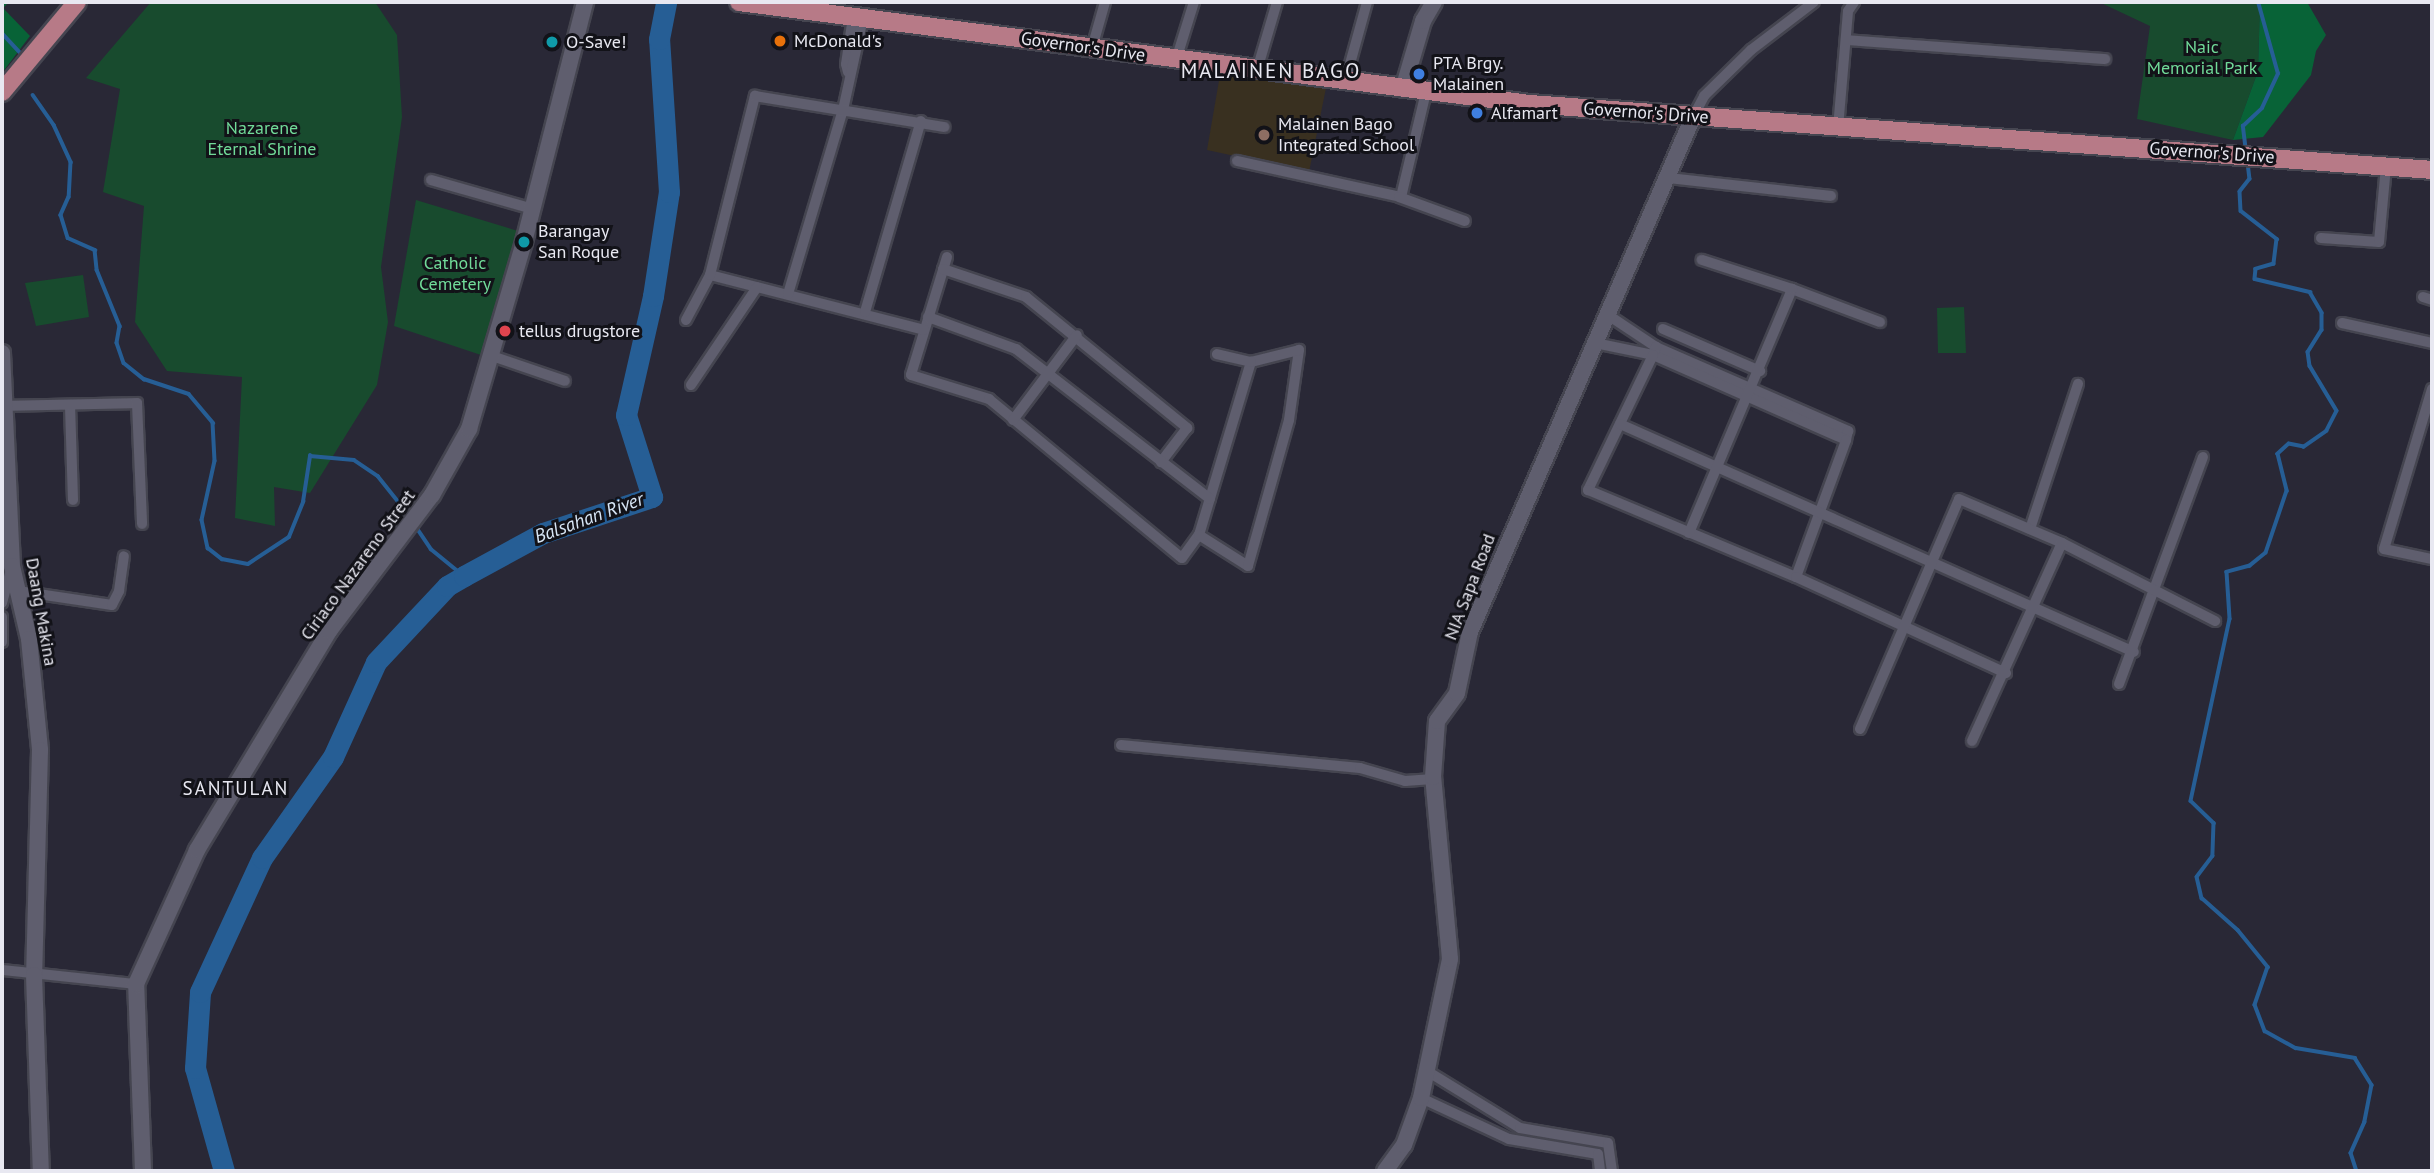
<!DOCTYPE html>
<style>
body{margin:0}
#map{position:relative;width:2434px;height:1173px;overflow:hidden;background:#292836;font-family:"PT Sans",sans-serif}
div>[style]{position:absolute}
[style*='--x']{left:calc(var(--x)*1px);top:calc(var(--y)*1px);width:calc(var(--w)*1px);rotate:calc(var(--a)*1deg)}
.education>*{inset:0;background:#393020}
.green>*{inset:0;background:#184b2e}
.forest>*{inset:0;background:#086337}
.stream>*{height:3.5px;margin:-1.75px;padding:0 1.75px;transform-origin:1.75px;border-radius:1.75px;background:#265e95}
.river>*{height:21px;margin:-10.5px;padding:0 10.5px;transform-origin:10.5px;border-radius:10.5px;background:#265e95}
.roads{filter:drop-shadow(2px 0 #454550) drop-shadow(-2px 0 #454550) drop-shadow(0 2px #454550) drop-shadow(0 -2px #454550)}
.street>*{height:10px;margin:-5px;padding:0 5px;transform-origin:5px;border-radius:5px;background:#5f5e6e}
.secondary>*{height:16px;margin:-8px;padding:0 8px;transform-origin:8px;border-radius:8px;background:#5f5e6e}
.primary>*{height:18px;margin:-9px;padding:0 9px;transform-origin:9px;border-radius:9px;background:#b77a87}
.dots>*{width:19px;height:19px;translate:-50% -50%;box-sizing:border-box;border:4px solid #121218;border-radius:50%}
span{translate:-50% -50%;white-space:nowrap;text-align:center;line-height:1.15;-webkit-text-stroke:6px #121218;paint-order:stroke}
.poi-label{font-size:18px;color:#e8e8f1}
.left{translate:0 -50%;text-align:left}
.street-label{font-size:18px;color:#e8e8f1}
.park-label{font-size:18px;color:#71db99}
.water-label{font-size:19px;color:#d7e6f6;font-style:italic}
.neighbourhood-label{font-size:19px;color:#e8e8f1;letter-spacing:2px}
.quarter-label{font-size:21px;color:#e8e8f1;letter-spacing:2px}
.frame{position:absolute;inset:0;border:4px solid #e8e8f1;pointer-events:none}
</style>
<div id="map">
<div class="education">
<i style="clip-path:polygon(1221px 69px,1326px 88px,1309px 172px,1207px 150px)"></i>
</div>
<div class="green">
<i style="clip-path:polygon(151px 2px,375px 2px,397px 35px,402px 117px,381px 267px,388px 322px,377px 385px,310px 493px,274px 487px,275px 526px,235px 518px,242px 377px,167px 371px,135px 322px,144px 206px,103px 192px,120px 89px,86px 78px)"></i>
<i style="clip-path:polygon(2099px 2px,2260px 2px,2258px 71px,2233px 140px,2137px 119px,2150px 26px)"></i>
<i style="clip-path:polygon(416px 200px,518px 231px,487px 357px,394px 326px)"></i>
<i style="clip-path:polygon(83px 275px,89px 317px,36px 326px,25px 283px)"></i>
<i style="clip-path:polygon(1964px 307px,1966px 353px,1938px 353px,1937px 308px)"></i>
</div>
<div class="forest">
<i style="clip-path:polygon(2px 2px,9px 2px,3px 8px,30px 36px,2px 73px)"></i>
<i style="clip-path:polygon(2260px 2px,2307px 2px,2326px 35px,2316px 51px,2311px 75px,2263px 137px,2233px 140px,2258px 71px)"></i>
</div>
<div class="stream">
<i style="--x:2;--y:33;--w:26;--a:47"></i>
<i style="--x:33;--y:95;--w:37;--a:55"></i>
<i style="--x:54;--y:125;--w:41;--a:65.3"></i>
<i style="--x:71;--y:162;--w:35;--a:93"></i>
<i style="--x:69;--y:197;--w:20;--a:114"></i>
<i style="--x:61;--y:215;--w:24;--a:73"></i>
<i style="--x:68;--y:238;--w:30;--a:24"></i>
<i style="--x:95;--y:250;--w:20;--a:84"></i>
<i style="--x:97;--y:270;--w:61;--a:67.7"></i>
<i style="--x:120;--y:326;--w:17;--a:100"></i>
<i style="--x:117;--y:343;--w:21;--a:71"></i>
<i style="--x:124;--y:363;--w:26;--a:39"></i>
<i style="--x:144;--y:379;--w:47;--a:18.4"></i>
<i style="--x:189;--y:394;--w:38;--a:50"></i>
<i style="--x:213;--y:423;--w:38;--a:87"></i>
<i style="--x:215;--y:461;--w:60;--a:102.4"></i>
<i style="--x:202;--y:520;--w:29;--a:78"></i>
<i style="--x:208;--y:548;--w:18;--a:38"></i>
<i style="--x:222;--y:559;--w:26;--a:11"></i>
<i style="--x:248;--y:564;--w:49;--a:-33.4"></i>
<i style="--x:289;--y:537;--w:38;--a:-68"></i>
<i style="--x:303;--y:502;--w:47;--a:-81.3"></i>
<i style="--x:310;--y:456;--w:44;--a:5.2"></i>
<i style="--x:354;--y:460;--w:29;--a:34"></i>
<i style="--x:378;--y:476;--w:50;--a:51.5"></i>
<i style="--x:2246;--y:152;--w:26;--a:-97"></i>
<i style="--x:2243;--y:126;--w:26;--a:-43"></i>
<i style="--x:2262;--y:108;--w:38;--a:-65"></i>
<i style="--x:2278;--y:74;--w:75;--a:-105.5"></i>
<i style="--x:2248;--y:163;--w:16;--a:83"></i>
<i style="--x:2250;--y:179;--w:16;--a:128"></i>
<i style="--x:2240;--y:192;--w:19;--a:87"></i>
<i style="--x:2241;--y:211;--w:46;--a:37.9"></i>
<i style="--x:2277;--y:239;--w:25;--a:97"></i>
<i style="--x:2274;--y:264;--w:19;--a:164"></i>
<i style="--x:2256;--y:269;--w:10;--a:96"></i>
<i style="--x:2255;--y:279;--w:57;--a:13.3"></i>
<i style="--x:2310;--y:292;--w:24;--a:60"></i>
<i style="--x:2322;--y:313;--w:17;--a:90"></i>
<i style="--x:2322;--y:330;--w:26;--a:122"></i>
<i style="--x:2308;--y:352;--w:14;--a:82"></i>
<i style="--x:2310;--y:366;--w:52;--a:59"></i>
<i style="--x:2337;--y:411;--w:22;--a:117"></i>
<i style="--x:2327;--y:431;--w:28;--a:145"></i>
<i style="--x:2304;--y:447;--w:15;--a:-169"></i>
<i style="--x:2289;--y:444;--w:15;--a:138"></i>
<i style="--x:2278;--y:454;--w:38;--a:76"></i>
<i style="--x:2287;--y:491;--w:65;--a:108.7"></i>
<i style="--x:2266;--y:553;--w:21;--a:141"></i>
<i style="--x:2250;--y:566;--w:24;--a:165"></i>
<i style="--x:2227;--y:572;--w:47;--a:86.3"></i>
<i style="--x:2230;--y:619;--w:186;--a:102.1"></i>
<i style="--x:2191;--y:801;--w:32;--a:44"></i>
<i style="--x:2214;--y:823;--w:33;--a:92"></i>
<i style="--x:2213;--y:856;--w:26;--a:127"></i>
<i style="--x:2197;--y:877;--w:22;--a:77"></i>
<i style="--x:2202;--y:898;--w:48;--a:41.6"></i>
<i style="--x:2238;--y:930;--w:48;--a:51"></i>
<i style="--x:2268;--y:967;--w:40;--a:108.9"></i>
<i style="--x:2255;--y:1005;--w:28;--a:69"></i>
<i style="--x:2265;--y:1031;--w:35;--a:29"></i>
<i style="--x:2296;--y:1048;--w:60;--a:9.6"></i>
<i style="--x:2355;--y:1058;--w:32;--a:58"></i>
<i style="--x:2372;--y:1085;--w:38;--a:101"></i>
<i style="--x:2365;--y:1122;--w:34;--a:114"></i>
<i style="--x:2351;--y:1153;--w:19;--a:72"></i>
<i style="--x:415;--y:525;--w:29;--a:56"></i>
<i style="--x:431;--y:549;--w:43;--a:39.3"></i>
</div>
<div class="river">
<i style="--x:224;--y:1171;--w:107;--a:-105.7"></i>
<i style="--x:195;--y:1068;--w:76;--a:-86.2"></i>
<i style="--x:200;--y:992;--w:148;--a:-65.2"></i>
<i style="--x:262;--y:858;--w:123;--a:-54.9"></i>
<i style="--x:333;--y:757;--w:104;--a:-65.6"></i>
<i style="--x:376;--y:662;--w:104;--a:-46.9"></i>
<i style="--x:447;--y:586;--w:20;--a:-30"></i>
<i style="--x:464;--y:576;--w:90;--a:-28.6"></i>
<i style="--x:543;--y:533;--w:115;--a:-18.3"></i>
<i style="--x:652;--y:497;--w:86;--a:-107.6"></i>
<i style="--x:626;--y:415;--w:122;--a:-77.2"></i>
<i style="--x:653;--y:296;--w:105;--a:-81.3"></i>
<i style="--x:669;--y:192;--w:153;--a:-93.7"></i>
<i style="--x:659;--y:39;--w:38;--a:-79"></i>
</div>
<div class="roads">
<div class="street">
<i style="--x:1846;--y:40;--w:260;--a:4.2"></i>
<i style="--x:1092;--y:48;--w:48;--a:-74.2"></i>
<i style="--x:1176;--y:60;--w:61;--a:-72.8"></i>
<i style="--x:1257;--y:70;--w:71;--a:-73.6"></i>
<i style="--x:848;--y:72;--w:8;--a:-104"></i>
<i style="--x:846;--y:64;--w:48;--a:-81.5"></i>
<i style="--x:1345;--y:82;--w:83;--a:-74.6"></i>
<i style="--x:1693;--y:117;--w:24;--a:-62"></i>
<i style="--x:1704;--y:96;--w:66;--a:-44.4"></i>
<i style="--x:1751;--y:50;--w:79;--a:-37.3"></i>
<i style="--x:1838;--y:128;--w:117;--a:-85.1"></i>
<i style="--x:1848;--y:11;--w:11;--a:-56"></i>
<i style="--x:1237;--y:161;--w:168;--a:12.4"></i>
<i style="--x:1401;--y:197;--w:108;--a:-76.6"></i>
<i style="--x:1669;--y:178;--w:163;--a:6.3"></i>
<i style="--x:431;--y:180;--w:106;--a:15.9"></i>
<i style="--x:1399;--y:197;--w:70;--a:20"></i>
<i style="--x:2321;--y:238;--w:58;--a:3.9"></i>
<i style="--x:2379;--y:242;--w:76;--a:-84.7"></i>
<i style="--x:947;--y:257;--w:123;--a:107"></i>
<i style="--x:911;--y:375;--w:82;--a:17.1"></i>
<i style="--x:989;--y:399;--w:250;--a:39.5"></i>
<i style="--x:1182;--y:558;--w:29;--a:-54"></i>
<i style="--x:1199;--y:535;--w:181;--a:-73.3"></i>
<i style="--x:943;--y:269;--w:88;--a:18.6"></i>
<i style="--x:1026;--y:297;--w:208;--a:39.1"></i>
<i style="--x:1187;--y:428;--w:43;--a:127.4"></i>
<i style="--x:710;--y:275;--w:221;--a:14.4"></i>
<i style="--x:1792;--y:289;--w:94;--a:20.6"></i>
<i style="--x:788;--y:294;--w:192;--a:-73.4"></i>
<i style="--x:843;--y:110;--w:94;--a:-77.7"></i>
<i style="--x:2423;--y:297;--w:9;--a:18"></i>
<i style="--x:865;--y:312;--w:199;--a:-73.7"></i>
<i style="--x:1608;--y:315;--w:58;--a:33.7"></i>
<i style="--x:1656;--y:347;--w:210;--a:23.6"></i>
<i style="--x:1848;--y:431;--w:9;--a:103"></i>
<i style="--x:1846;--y:440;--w:211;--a:-156.2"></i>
<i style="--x:1653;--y:355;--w:9;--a:-69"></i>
<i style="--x:928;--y:317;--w:94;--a:20"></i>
<i style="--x:1016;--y:349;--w:245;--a:37.7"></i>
<i style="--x:686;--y:320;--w:51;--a:-61.9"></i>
<i style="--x:710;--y:275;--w:185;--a:-75.9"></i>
<i style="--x:755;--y:96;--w:192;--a:9.3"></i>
<i style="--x:2342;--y:323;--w:92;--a:12.5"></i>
<i style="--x:1663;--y:329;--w:106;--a:23.4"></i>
<i style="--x:1595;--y:343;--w:59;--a:11.7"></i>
<i style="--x:1653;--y:355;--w:150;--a:115.7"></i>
<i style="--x:1588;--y:490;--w:225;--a:22.7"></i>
<i style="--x:1796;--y:577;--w:146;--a:-69.9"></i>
<i style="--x:492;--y:356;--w:77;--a:18.9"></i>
<i style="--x:691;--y:385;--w:118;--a:-56"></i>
<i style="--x:2432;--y:389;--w:167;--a:106.7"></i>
<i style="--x:2384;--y:549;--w:49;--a:11.8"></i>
<i style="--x:70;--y:405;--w:95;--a:88.2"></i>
<i style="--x:5;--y:406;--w:132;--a:-1.3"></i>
<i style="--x:137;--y:403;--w:121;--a:87.6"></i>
<i style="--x:1013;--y:420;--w:106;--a:-53"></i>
<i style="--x:1620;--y:424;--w:562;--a:23.92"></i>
<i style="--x:2030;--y:529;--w:153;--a:-71.7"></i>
<i style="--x:1689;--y:533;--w:265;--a:-67.1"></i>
<i style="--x:1792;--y:289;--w:95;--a:-162.1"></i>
<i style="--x:1199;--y:535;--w:58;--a:32.3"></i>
<i style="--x:1248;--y:566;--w:152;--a:-74.3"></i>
<i style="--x:1289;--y:420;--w:71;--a:-81.9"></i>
<i style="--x:1299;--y:350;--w:49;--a:166"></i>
<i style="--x:1251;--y:362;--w:35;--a:-167"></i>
<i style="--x:1796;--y:577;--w:231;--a:24.6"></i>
<i style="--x:18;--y:591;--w:95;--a:8.5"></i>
<i style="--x:112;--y:605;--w:16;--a:-63"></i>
<i style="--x:119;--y:591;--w:35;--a:-82"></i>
<i style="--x:2;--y:603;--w:35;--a:-75"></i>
<i style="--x:2;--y:617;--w:25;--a:90"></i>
<i style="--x:2119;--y:684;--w:242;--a:-69.7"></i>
<i style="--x:1860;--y:729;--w:250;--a:-66.7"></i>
<i style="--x:1959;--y:499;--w:112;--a:23.1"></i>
<i style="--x:2062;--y:543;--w:172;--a:27"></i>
<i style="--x:1972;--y:741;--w:217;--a:-65.6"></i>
<i style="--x:1121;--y:745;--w:240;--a:5.5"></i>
<i style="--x:1360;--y:768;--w:47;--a:16.1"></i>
<i style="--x:1405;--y:781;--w:28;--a:-4"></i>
<i style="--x:2;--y:970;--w:135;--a:6"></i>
<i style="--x:1427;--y:1071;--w:109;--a:31.5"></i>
<i style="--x:1520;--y:1128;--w:89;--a:9.7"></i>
<i style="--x:1421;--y:1098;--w:97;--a:25"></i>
<i style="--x:1509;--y:1139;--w:90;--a:9.6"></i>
<i style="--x:1608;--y:1143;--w:28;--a:82"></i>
<i style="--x:1598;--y:1154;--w:17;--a:83"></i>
</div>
<div class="secondary">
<i style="--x:1403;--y:89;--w:71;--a:-73.6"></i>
<i style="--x:1423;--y:21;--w:22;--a:-60"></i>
<i style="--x:2;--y:353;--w:213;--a:87.3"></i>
<i style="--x:12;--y:566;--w:75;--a:76.9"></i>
<i style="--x:29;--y:639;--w:112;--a:84.3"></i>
<i style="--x:40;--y:750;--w:225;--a:91.5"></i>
<i style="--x:34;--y:975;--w:196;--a:88"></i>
<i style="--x:143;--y:1171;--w:187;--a:-92.1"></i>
<i style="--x:136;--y:984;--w:147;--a:-65.5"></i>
<i style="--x:197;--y:850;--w:256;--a:-58.9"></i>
<i style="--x:329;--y:631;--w:171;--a:-52.9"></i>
<i style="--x:432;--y:495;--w:76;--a:-60.7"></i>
<i style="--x:469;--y:429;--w:195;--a:-73.6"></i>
<i style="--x:524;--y:242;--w:248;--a:-75.7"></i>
<i style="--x:1385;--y:1171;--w:32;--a:-54"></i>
<i style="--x:1404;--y:1145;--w:50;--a:-70.1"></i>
<i style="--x:1421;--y:1098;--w:142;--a:-78.2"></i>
<i style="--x:1450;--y:959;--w:183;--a:-95.3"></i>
<i style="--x:1433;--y:777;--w:56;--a:-85.9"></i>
<i style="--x:1437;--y:721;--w:34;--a:-54"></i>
<i style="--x:1457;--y:693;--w:62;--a:-78"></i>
<i style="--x:1470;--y:632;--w:561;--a:-66.59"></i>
</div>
<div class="primary">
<i style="--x:739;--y:2;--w:798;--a:7.35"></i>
<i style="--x:1530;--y:104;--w:904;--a:4.18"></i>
<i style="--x:2;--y:92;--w:117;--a:-50.2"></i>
</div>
</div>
<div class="dots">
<i style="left:780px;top:41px;background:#e8710a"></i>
<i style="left:552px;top:42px;background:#0f9aa8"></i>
<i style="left:1419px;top:74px;background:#3f7fe0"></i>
<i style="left:1477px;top:113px;background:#3f7fe0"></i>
<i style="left:1264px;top:135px;background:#8d6e63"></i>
<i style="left:524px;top:242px;background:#0f9aa8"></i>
<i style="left:505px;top:331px;background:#e0444e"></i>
</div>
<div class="poi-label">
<span class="left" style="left:794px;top:41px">McDonald's</span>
<span class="left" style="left:566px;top:42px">O-Save!</span>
<span class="left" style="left:1433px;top:74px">PTA Brgy.<br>Malainen</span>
<span class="left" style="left:1491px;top:113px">Alfamart</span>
<span class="left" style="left:1278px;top:135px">Malainen Bago<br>Integrated School</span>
<span class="left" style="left:538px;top:242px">Barangay<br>San Roque</span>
<span class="left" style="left:519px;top:331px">tellus drugstore</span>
</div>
<div class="street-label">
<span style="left:1083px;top:47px;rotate:8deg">Governor's Drive</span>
<span style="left:1646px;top:113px;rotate:4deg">Governor's Drive</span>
<span style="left:2212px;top:153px;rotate:4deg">Governor's Drive</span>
<span style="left:358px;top:565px;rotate:-54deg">Ciriaco Nazareno Street</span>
<span style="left:1470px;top:587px;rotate:-69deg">NIA Sapa Road</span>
<span style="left:41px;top:612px;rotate:80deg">Daang Makina</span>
</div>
<div class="park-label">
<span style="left:2202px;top:58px">Naic<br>Memorial Park</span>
<span style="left:262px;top:139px">Nazarene<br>Eternal Shrine</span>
<span style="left:455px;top:274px">Catholic<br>Cemetery</span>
</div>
<div class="water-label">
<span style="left:589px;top:518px;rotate:-20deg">Balsahan River</span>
</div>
<div class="neighbourhood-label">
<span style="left:236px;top:789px">SANTULAN</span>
</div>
<div class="quarter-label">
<span style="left:1271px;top:71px">MALAINEN BAGO</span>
</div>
<div class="frame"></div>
</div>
